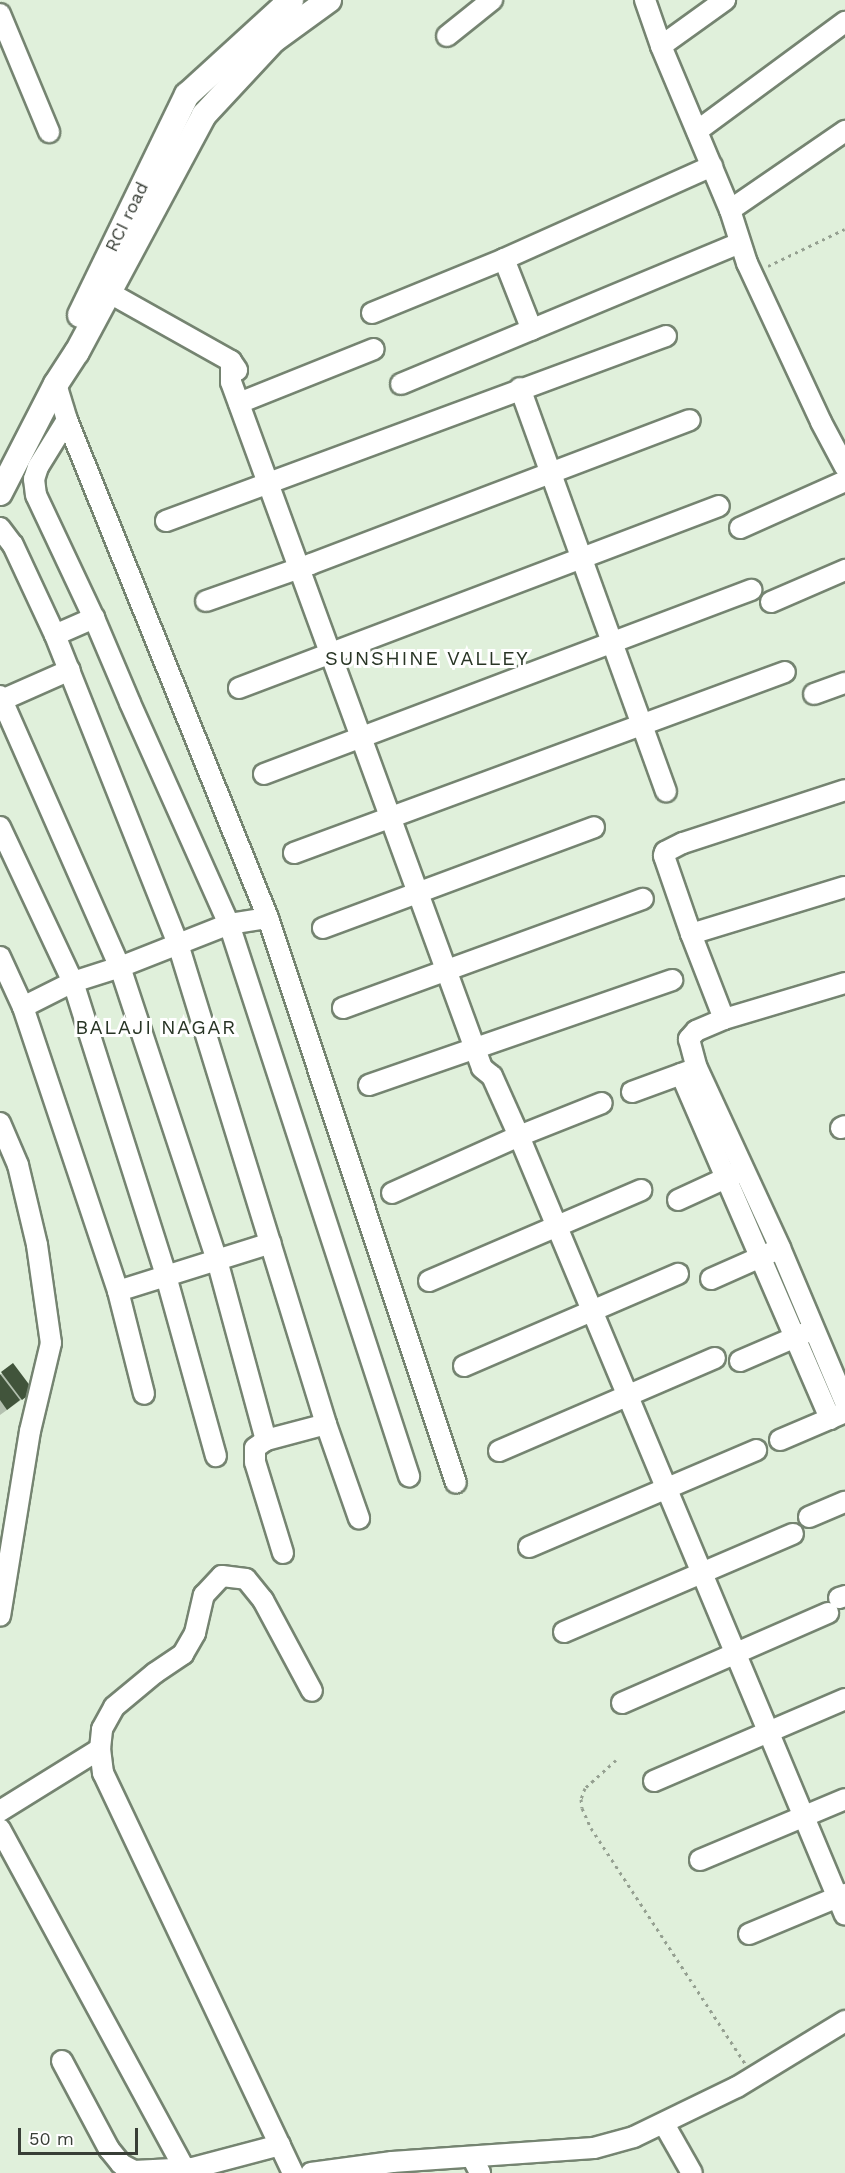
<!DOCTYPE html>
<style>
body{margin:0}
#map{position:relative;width:845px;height:2173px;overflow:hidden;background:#e0f0db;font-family:"Work Sans",sans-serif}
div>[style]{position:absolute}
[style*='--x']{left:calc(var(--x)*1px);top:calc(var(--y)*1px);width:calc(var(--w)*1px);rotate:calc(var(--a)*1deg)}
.shadow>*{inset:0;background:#0003}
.building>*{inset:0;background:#41543b}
.path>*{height:3px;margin-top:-1.5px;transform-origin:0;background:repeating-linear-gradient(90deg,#95a091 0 3px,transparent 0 7.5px)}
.roads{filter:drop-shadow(2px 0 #758471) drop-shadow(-2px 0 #758471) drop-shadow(0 2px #758471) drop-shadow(0 -2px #758471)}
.minor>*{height:20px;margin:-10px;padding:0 10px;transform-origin:10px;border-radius:10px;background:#fff}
.major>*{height:24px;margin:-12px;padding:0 12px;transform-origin:12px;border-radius:12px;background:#fff}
span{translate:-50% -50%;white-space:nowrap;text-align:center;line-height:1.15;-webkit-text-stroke:6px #fff;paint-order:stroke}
.street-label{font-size:18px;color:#383e36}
.neighbourhood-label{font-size:20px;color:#283525;letter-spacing:1.5px}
.scale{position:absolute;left:18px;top:2128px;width:120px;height:27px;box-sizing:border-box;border:3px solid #383e36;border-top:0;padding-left:8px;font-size:18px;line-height:21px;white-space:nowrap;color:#383e36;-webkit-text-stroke:4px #fff;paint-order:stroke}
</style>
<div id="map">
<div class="shadow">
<i style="clip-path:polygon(13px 1365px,28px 1395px,0 1415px,0 1375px)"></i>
</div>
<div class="building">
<i style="clip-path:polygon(13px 1363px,34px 1391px,22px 1400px,1px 1372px)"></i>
<i style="clip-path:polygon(0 1374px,20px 1400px,7px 1410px,0 1400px)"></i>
</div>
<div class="path">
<i style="--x:768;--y:266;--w:85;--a:-25.7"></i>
<i style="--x:616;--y:1760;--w:42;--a:137.9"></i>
<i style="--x:585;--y:1788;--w:12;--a:110"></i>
<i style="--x:581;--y:1799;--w:9;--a:84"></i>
<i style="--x:582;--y:1808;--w:22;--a:66"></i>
<i style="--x:591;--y:1828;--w:281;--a:56.8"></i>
</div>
<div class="roads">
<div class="minor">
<i style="--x:645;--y:0;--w:49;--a:70.8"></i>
<i style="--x:661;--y:46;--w:178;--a:67.2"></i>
<i style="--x:730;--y:210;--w:56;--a:72.2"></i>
<i style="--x:747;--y:263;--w:175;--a:65"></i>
<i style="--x:821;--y:422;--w:51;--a:61.9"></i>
<i style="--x:0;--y:14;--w:128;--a:67.4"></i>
<i style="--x:447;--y:36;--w:58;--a:-38.7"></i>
<i style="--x:661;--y:46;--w:79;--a:-35.7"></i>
<i style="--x:697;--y:131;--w:184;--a:-36.4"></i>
<i style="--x:730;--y:210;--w:140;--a:-34.5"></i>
<i style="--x:504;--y:259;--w:76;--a:68.5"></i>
<i style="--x:108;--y:292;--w:141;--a:29.3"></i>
<i style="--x:231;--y:361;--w:11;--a:56"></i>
<i style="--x:372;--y:313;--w:143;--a:-22.2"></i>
<i style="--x:504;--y:259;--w:228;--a:-24.1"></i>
<i style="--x:231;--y:361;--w:21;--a:90"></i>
<i style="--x:231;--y:382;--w:730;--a:69.9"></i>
<i style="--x:482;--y:1068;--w:13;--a:39"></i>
<i style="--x:492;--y:1076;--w:66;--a:65.8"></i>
<i style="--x:519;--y:1136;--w:844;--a:67.29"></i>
<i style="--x:56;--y:384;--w:38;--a:73"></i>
<i style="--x:67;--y:420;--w:537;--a:68.02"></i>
<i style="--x:268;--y:918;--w:595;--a:71.6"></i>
<i style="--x:401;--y:384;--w:366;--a:-22.6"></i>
<i style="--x:520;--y:388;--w:429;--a:70.1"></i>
<i style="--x:239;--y:403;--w:145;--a:-21.8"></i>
<i style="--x:67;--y:420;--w:55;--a:121.7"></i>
<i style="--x:38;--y:467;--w:13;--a:108"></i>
<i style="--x:34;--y:479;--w:16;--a:83"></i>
<i style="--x:36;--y:495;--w:136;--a:64.8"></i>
<i style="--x:94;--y:618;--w:92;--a:67"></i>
<i style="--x:130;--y:703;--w:242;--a:65.9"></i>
<i style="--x:229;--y:924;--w:581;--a:71.94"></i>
<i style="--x:166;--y:521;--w:533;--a:-20.3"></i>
<i style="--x:0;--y:528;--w:21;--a:53"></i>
<i style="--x:13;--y:545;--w:99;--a:65"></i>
<i style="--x:55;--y:635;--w:333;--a:68.3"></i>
<i style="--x:178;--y:944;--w:502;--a:72.86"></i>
<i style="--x:326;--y:1424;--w:100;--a:70.7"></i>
<i style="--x:740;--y:528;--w:115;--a:-24.1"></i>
<i style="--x:206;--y:601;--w:111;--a:-19.4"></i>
<i style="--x:311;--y:564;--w:405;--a:-20.8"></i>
<i style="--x:771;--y:602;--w:81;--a:-23.4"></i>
<i style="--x:55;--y:635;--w:43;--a:-23.6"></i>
<i style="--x:239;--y:688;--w:513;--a:-20.77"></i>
<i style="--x:814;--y:694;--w:33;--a:-20"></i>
<i style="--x:0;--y:696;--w:4;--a:63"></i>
<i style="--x:2;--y:700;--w:74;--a:-23.8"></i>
<i style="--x:0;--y:701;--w:2;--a:-27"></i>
<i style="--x:2;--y:700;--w:292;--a:66.2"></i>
<i style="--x:120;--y:967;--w:309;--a:71.7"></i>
<i style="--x:217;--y:1260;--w:187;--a:74.8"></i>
<i style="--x:264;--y:774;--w:521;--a:-20.7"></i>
<i style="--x:0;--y:827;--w:171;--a:64.8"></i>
<i style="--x:73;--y:982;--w:308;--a:72.4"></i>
<i style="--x:166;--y:1276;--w:187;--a:74.5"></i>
<i style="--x:294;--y:853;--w:523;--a:-20.24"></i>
<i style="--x:323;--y:928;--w:289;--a:-20.4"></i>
<i style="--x:691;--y:934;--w:161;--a:-17"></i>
<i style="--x:0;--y:957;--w:55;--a:65.3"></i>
<i style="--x:23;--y:1007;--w:299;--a:71.5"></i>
<i style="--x:118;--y:1291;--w:106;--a:75.8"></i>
<i style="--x:845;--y:983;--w:126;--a:163.4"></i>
<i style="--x:724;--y:1019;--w:30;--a:157"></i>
<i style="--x:696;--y:1031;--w:11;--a:131"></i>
<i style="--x:689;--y:1039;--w:30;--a:75"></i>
<i style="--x:697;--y:1068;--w:198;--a:65.2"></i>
<i style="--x:780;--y:1248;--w:167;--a:67.1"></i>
<i style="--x:23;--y:1007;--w:56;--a:-26.6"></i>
<i style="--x:73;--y:982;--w:49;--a:-17.7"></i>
<i style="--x:120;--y:967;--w:117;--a:-21.5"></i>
<i style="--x:229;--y:924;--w:39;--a:-9"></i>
<i style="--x:343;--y:1008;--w:319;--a:-20"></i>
<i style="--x:724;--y:1019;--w:91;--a:-111.2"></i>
<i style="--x:691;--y:934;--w:83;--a:-109.1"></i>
<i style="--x:664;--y:856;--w:4;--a:-76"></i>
<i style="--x:665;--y:852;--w:20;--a:-27"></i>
<i style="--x:683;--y:843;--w:170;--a:-18.1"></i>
<i style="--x:681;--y:1074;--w:376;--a:66.6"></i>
<i style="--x:369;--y:1085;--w:321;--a:-19.1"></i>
<i style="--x:632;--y:1092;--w:64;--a:-20.1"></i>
<i style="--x:0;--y:1123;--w:46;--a:66.8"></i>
<i style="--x:18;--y:1165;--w:82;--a:76.6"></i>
<i style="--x:37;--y:1245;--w:99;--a:81.9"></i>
<i style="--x:51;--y:1343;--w:90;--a:103.4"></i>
<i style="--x:30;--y:1431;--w:187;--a:99.2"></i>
<i style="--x:841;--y:1128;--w:4;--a:-27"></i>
<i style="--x:392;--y:1193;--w:139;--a:-24.2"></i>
<i style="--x:519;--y:1136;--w:89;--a:-21.7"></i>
<i style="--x:678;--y:1200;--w:65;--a:-24.6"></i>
<i style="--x:711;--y:1279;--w:67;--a:-23.9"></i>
<i style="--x:429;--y:1281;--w:231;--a:-23.2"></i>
<i style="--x:118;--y:1291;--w:160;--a:-17.4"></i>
<i style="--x:740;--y:1361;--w:71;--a:-23.3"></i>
<i style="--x:464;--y:1366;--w:233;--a:-23.3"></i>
<i style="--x:780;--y:1440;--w:66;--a:-23.1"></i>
<i style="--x:499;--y:1451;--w:235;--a:-23.3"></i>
<i style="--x:809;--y:1517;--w:39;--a:-23"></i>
<i style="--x:529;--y:1547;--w:247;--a:-23.1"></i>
<i style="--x:283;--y:1553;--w:95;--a:-107.1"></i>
<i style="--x:255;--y:1462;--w:14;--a:-90"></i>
<i style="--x:255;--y:1448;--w:14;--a:-36"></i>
<i style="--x:266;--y:1440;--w:62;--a:-14.9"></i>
<i style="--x:839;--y:1598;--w:6;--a:-18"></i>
<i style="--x:564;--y:1632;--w:249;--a:-23.2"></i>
<i style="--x:622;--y:1703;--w:225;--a:-23.6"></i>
<i style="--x:654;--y:1781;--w:208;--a:-23.2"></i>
<i style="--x:0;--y:1811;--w:118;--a:-31.8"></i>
<i style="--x:0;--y:1829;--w:386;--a:61.5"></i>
<i style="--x:700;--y:1860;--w:157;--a:-22.8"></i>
<i style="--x:749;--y:1934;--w:104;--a:-22.6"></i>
<i style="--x:62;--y:2061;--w:100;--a:61.9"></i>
<i style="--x:109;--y:2149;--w:19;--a:51"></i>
<i style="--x:121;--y:2164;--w:15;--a:28"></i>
<i style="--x:134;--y:2171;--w:59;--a:-2.9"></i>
<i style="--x:193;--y:2168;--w:90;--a:-14.8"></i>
<i style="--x:664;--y:2124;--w:56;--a:60.3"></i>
<i style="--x:472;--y:2157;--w:18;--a:63"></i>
<i style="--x:293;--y:2173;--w:443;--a:-115.4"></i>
<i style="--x:103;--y:1773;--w:24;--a:-97"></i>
<i style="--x:100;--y:1749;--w:20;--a:-84"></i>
<i style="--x:102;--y:1729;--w:25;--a:-61"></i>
<i style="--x:114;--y:1707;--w:53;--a:-39.7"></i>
<i style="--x:155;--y:1673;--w:34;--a:-34"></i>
<i style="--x:183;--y:1654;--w:24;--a:-60"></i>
<i style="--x:195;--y:1633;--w:39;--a:-77"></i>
<i style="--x:204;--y:1595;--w:26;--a:-47"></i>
<i style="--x:222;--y:1576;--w:24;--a:7"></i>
<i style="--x:246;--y:1579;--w:27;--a:51"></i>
<i style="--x:263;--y:1600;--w:103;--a:61.7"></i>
<i style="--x:311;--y:2173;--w:82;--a:-7.7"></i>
<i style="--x:392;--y:2162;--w:202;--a:-4"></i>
<i style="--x:594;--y:2148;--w:41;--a:-15.4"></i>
<i style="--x:634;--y:2137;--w:114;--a:-25.9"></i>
<i style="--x:737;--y:2087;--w:127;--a:-31.4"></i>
</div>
<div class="major">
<i style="--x:80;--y:315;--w:245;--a:-64.1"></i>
<i style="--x:187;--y:95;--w:141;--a:-42.4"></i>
<i style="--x:0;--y:493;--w:123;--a:-62.8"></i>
<i style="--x:56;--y:384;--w:38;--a:-57"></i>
<i style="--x:77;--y:352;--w:269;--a:-61.8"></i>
<i style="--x:204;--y:115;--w:103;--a:-47"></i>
<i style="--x:274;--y:40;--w:68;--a:-36"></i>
</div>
</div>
<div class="street-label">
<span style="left:127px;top:217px;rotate:-64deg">RCI road</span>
</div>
<div class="neighbourhood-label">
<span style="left:427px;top:658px">SUNSHINE VALLEY</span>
<span style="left:156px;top:1027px">BALAJI NAGAR</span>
</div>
<div class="scale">50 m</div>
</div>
